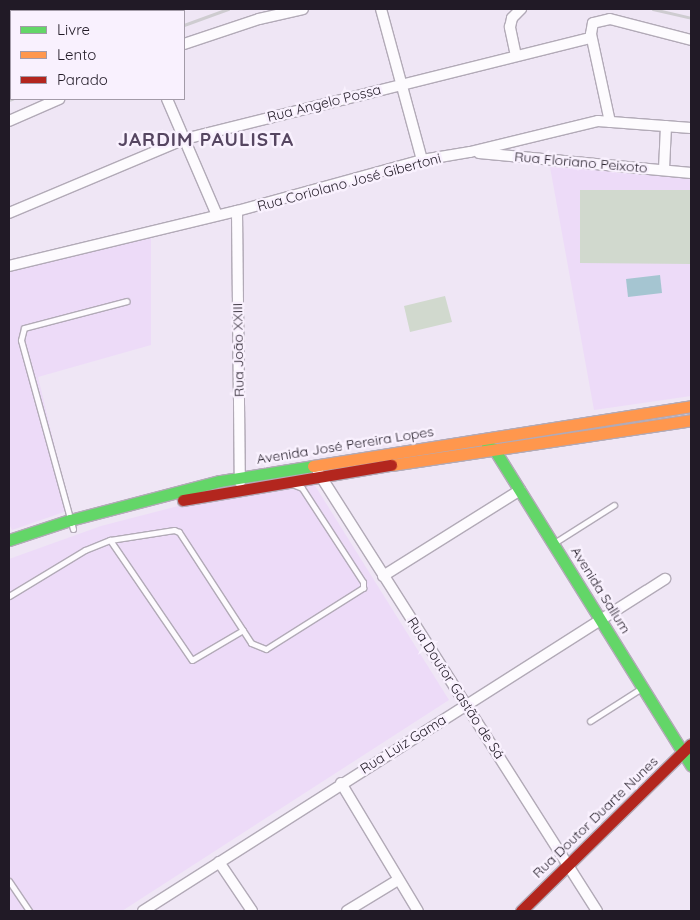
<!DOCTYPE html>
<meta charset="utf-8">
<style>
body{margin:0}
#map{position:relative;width:700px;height:920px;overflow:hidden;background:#efe6f5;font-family:Quicksand,sans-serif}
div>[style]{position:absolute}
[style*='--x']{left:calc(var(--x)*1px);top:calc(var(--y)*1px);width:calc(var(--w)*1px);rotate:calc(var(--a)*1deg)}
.built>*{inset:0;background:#eddbf8}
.green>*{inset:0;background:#d1d9ce}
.water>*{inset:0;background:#a5c5d1}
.roads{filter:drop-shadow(1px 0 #b2aab7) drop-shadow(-1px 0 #b2aab7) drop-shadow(0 1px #b2aab7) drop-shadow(0 -1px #b2aab7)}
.lane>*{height:5px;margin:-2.5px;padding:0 2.5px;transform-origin:2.5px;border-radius:2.5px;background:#fdfbfe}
.street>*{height:10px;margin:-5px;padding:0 5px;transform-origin:5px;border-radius:5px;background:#fdfbfe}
.fast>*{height:11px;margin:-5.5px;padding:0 5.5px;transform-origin:5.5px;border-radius:5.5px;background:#63d668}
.slow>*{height:11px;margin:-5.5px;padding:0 5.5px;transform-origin:5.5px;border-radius:5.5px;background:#ff974d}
.jam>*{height:11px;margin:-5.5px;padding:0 5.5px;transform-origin:5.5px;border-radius:5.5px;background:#b3261e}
.rail>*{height:2.5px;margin:-1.25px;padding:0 1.25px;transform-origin:1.25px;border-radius:1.25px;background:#ceccd0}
span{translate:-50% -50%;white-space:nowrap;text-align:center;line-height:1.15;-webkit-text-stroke:5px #f9f1fe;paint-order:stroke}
.street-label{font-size:14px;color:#211a26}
.district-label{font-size:19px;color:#564661;font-weight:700;letter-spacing:1px}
.frame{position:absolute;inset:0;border:10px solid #211a26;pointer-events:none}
.legend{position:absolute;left:10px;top:10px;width:175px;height:90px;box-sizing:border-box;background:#f9f1fe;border:1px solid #a39ba8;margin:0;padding:6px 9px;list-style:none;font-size:15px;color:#211a26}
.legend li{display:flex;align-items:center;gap:10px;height:25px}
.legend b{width:25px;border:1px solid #a39ba8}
</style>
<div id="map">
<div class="built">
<i style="clip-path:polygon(550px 167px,691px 173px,691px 396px,594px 410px)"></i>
<i style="clip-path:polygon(151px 236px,151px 345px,38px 377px,70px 510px,12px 530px,9px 524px,9px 271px)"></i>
<i style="clip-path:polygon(314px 484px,449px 700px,122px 911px,9px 911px,9px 559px,101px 526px,186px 504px)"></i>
</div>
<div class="green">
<i style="clip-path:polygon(580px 190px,691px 190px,691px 264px,580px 263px)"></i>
<i style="clip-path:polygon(445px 296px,452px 322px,410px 332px,404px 306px)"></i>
</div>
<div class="water">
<i style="clip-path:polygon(660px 275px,662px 293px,628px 297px,626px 279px)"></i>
</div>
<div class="roads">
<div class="lane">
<i style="--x:73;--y:529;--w:196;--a:-105.4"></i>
<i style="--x:21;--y:340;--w:12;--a:-76"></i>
<i style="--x:24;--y:328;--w:106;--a:-14.7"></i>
<i style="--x:110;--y:540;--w:145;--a:55.7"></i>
<i style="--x:192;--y:660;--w:59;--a:-30.5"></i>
<i style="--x:554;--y:543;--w:71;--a:-32.3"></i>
<i style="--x:9;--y:596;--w:89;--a:-31.2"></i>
<i style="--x:85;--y:550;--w:27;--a:-22"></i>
<i style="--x:110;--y:540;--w:65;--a:-8.9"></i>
<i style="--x:174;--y:530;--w:5;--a:22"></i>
<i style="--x:179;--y:532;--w:132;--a:57"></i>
<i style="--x:251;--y:643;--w:16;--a:22"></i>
<i style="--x:266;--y:649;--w:115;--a:-32.2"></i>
<i style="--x:363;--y:588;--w:6;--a:-90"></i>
<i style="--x:363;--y:582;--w:112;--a:-123"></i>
<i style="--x:302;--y:488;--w:11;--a:-158"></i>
<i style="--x:590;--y:721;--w:59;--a:-32.6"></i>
<i style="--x:9;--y:881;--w:36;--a:56"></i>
</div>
<div class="street">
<i style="--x:36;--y:9;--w:2;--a:63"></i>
<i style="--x:129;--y:9;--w:2;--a:63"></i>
<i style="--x:381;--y:9;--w:156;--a:74.8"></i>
<i style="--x:184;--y:44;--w:79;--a:-18.4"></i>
<i style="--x:259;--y:19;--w:45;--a:-12.8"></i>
<i style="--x:516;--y:56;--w:30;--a:-102"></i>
<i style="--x:510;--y:27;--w:9;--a:-77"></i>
<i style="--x:512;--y:18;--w:13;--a:-45"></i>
<i style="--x:167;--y:99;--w:126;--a:66.7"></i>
<i style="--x:9;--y:121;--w:55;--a:-23.7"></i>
<i style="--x:610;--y:122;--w:90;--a:-102.2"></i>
<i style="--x:591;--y:34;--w:11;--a:-80"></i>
<i style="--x:593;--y:23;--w:17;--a:-13"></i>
<i style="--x:610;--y:19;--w:84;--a:14.5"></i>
<i style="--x:479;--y:153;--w:213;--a:5.4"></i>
<i style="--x:664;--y:169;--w:43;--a:-87.3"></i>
<i style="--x:237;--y:211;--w:271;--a:89.4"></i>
<i style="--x:9;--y:213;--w:191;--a:-22.8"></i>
<i style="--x:185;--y:139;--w:418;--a:-14"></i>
<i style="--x:9;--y:266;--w:235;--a:-13.6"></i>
<i style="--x:237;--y:211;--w:192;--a:-15.4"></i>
<i style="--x:422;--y:160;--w:49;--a:-9.5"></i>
<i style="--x:470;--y:152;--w:132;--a:-13.6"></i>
<i style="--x:598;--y:121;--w:93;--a:4.3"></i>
<i style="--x:318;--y:472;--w:520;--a:57.56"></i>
<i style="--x:383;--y:576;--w:162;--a:-32.1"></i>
<i style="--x:341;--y:783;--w:149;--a:59"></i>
<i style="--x:219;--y:862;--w:59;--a:56"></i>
<i style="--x:143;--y:911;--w:619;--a:-32.46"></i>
<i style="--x:347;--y:911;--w:60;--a:-31.3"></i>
</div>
<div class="fast">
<i style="--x:487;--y:446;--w:8;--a:23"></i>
<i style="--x:494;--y:449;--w:373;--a:58.1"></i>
<i style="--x:9;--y:540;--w:64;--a:-18.2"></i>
<i style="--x:70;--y:520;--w:155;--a:-14.6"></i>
<i style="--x:220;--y:481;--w:94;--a:-9.2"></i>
</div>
<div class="slow">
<i style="--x:391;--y:465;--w:303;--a:-8.5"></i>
<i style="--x:313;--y:466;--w:383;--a:-9"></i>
</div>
<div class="jam">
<i style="--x:168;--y:11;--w:6;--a:-18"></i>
<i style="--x:9;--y:79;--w:2;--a:-27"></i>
<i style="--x:183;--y:500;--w:211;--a:-9.6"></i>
<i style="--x:521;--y:911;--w:238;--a:-44.5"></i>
</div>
</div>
<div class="rail">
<i style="--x:653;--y:9;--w:39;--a:13"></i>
<i style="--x:184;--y:25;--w:47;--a:-20"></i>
<i style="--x:9;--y:100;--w:3;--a:-18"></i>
</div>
<div class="street-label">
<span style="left:324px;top:103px;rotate:-14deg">Rua Angelo Possa</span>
<span style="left:581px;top:162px;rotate:5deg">Rua Floriano Peixoto</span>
<span style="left:349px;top:182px;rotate:-15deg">Rua Coriolano José Gibertoni</span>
<span style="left:238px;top:350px;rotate:-91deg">Rua João XXIII</span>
<span style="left:345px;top:445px;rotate:-9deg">Avenida José Pereira Lopes</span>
<span style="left:601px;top:590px;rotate:58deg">Avenida Sallum</span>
<span style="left:456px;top:688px;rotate:57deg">Rua Doutor Gastão de Sá</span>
<span style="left:403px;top:744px;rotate:-32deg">Rua Luiz Gama</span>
<span style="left:595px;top:817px;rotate:-44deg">Rua Doutor Duarte Nunes</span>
</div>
<div class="district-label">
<span style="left:206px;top:140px">JARDIM PAULISTA</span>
</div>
<div class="frame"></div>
<ul class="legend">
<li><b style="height:6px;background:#63d668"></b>Livre</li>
<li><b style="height:6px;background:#ff974d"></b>Lento</li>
<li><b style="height:6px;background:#b3261e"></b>Parado</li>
</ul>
</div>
